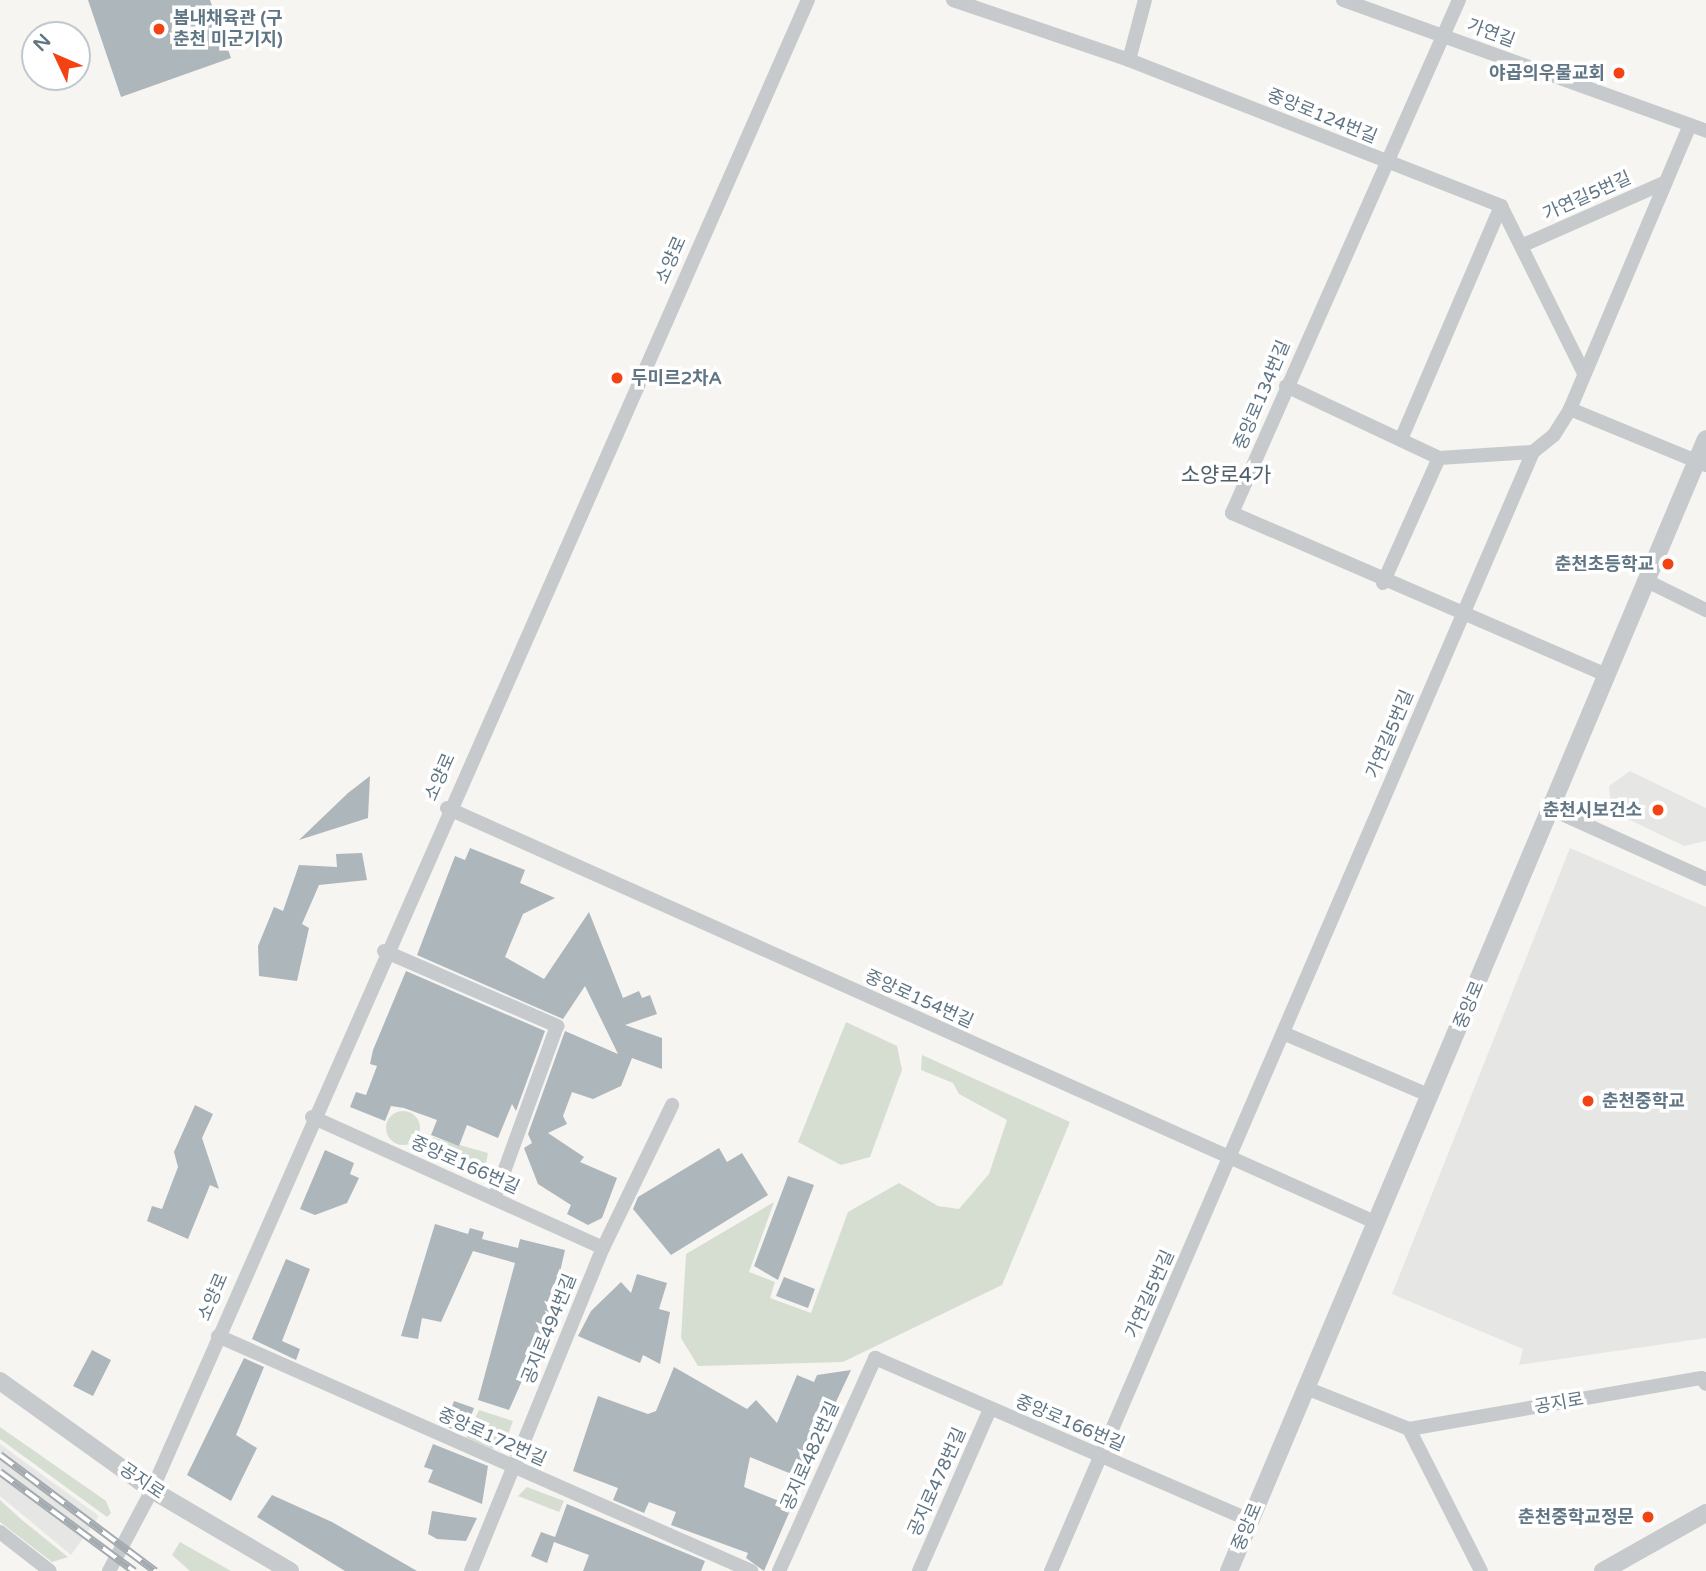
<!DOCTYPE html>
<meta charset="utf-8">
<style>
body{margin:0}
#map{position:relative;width:1706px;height:1571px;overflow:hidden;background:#f6f5f1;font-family:"Varela Round","Noto Sans KR",sans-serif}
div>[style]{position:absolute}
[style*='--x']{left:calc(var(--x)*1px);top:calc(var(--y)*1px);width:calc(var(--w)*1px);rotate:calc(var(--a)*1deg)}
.built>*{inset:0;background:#e6e7e5}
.green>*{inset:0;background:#d6ded2}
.round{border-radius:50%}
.building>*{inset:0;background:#adb6bb}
.minor>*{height:14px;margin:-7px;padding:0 7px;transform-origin:7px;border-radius:7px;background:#c7cacd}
.tertiary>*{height:18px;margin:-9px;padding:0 9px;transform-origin:9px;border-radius:9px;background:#c7cacd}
.rail>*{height:8px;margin-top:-4px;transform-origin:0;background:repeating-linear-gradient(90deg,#fff 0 16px,#a4abb0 0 32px);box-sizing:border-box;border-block:2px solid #a4abb0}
.dots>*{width:19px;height:19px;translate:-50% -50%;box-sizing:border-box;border:4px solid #fff;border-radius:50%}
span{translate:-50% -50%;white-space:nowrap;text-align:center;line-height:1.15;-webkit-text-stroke:7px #fff;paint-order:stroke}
.poi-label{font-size:18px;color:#617685;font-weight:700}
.left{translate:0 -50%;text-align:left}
.right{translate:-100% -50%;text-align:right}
.street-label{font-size:18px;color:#617685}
.quarter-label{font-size:21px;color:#505f69}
.north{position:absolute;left:21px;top:21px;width:70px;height:70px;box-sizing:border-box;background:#fff;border:2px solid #c0c8ce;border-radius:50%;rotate:314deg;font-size:19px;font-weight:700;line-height:28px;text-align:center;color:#617685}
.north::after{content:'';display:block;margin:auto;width:24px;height:32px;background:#f34313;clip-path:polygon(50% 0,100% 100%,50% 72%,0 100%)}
</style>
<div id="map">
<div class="built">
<i style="clip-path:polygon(1630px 771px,1706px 808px,1706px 841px,1684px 846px,1611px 811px,1609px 786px)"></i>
<i style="clip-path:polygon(1570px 848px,1706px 907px,1706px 1338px,1519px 1365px,1523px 1349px,1392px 1294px)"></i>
<i style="clip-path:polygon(0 1444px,99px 1516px,71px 1555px,0 1496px)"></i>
</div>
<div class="green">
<i style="clip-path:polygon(846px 1022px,897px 1046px,902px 1070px,870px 1157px,841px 1165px,798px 1142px)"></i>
<i style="clip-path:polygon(922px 1055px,1070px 1122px,1002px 1285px,843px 1362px,698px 1366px,681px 1338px,686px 1254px,774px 1202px,749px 1272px,775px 1282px,770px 1298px,811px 1313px,848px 1212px,899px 1183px,938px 1206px,959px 1209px,989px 1174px,1007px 1120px,959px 1094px,953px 1083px,921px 1070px)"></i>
<i class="round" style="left:386px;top:1111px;width:34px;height:34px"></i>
<i style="clip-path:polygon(431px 1137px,488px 1153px,483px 1180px,425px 1154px)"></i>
<i style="clip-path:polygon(479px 1410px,513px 1421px,505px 1443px,492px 1449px,466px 1438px)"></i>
<i style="clip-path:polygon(0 1427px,106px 1501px,111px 1513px,107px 1517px,0 1439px)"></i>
<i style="clip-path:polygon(527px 1487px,564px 1501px,559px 1512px,518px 1496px)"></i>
<i style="clip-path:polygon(0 1500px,22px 1520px,68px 1557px,52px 1562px,0 1522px)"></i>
<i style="clip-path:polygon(180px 1542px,231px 1571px,190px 1571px,172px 1555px)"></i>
</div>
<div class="building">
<i style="clip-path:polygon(88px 0,210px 0,231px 58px,121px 97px)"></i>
<i style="clip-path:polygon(370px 776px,368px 818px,299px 840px,348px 793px)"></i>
<i style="clip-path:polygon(470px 848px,525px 870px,520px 883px,555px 898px,523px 914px,505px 957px,544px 979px,589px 912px,623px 998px,639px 991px,642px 998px,650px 995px,657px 1014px,625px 1025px,662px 1038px,662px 1069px,632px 1058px,621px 1086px,593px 1099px,572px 1092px,563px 1116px,567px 1124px,548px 1133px,584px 1157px,580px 1162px,617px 1178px,602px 1218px,588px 1225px,567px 1214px,571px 1205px,538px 1184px,524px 1148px,532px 1143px,528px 1134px,565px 1031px,618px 1054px,585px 986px,563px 1019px,417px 955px,455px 856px,465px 860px)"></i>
<i style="clip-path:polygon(362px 853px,367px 880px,319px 885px,302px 924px,309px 928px,297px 981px,259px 976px,258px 946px,274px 907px,283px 911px,299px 865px,337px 867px,336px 854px)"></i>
<i style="clip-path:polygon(406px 971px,545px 1031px,516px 1111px,512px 1104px,498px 1138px,467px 1125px,459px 1146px,431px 1135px,437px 1120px,404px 1108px,391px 1106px,385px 1121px,350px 1107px,356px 1092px,366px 1095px,377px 1066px,370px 1064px,373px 1050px)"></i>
<i style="clip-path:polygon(195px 1105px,213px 1114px,202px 1138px,219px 1189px,210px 1185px,188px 1239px,147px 1221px,152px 1206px,162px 1209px,178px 1167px,174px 1152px)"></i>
<i style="clip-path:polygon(719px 1148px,727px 1162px,742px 1153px,768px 1195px,671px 1255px,633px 1209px,638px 1197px)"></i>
<i style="clip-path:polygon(325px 1150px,354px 1163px,350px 1174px,359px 1178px,347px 1203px,315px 1215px,300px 1209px)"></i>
<i style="clip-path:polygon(788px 1176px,814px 1185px,778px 1280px,754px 1266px)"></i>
<i style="clip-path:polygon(435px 1224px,468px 1234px,470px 1228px,484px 1232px,482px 1239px,518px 1248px,520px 1239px,565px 1250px,549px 1320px,509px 1410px,478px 1400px,515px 1263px,473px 1251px,441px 1322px,422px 1318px,418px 1339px,401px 1336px)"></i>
<i style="clip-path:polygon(286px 1259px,310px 1269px,282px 1341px,300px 1349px,296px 1360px,252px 1339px)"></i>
<i style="clip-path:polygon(637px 1274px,667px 1283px,659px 1309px,670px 1312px,660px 1364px,643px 1355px,640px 1363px,578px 1336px,591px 1311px,621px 1282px,631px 1293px)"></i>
<i style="clip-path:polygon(784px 1277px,815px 1289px,808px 1308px,776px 1296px)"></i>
<i style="clip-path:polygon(92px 1350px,111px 1360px,93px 1396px,73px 1386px)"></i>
<i style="clip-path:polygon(244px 1358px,264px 1367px,236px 1435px,257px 1448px,231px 1501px,187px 1475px)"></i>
<i style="clip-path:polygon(674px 1367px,747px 1409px,756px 1400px,777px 1423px,797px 1375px,814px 1382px,817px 1375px,851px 1370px,810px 1457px,789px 1473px,750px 1457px,744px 1487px,792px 1506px,764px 1571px,746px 1558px,748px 1553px,671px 1525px,676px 1512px,649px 1502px,644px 1513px,613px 1500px,618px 1488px,573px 1471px,598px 1396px,648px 1414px,656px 1411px)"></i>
<i style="clip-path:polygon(454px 1401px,474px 1408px,464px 1434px,445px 1426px)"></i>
<i style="clip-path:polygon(433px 1444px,488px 1466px,482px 1504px,428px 1482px,433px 1470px,424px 1467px)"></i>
<i style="clip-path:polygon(272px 1495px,332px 1522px,417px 1571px,345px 1571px,257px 1517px)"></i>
<i style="clip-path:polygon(567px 1504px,705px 1561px,701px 1571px,583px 1571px,589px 1555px,554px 1542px,547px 1563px,531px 1556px,541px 1532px,555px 1537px)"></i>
<i style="clip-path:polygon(432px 1511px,477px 1518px,466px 1541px,437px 1539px,428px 1534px)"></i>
</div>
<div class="minor">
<i style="--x:953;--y:0;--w:186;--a:18.8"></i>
<i style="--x:1129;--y:60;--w:400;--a:21.4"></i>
<i style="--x:1501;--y:206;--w:251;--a:113.2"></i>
<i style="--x:1343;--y:0;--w:386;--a:19.8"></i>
<i style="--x:1459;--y:0;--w:561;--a:113.87"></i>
<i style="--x:1232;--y:513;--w:408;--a:23.4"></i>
<i style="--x:1129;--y:60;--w:62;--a:-75.1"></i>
<i style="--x:1501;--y:206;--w:184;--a:63.6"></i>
<i style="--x:1523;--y:245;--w:156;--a:-23.8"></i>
<i style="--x:1286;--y:386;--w:169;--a:25.2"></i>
<i style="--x:1439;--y:458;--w:94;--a:-3.7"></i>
<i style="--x:1570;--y:409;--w:147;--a:22.4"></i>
<i style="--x:1647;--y:581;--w:66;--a:26.2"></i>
<i style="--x:1383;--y:583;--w:137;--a:-65.9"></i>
<i style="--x:447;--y:808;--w:1018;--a:24.05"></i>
<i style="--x:1551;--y:809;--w:170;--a:24.3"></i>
<i style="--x:384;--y:951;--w:189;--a:23.4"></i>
<i style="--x:557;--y:1026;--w:184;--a:110"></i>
<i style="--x:1283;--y:1033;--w:161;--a:23.1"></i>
<i style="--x:312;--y:1117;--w:319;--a:24.2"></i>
<i style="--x:218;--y:1336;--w:583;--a:23.79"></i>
<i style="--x:1306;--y:1388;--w:111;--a:21.7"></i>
<i style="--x:1409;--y:1429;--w:159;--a:63.1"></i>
<i style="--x:1409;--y:1429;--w:297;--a:-9.9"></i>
<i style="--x:1702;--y:1378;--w:7;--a:56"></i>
<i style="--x:0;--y:1532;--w:63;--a:38"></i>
<i style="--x:109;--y:1571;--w:92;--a:-62"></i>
<i style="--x:152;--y:1490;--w:1628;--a:-66.24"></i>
<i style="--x:471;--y:1571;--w:349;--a:-67.8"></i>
<i style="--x:603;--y:1248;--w:159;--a:-64.2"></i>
<i style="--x:779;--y:1571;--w:234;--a:-65.7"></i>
<i style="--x:875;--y:1358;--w:408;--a:23.4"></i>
<i style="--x:919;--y:1571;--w:177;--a:-66.3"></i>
<i style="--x:1051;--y:1571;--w:1218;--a:-66.7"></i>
<i style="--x:1533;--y:452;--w:27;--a:-39"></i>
<i style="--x:1554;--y:435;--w:31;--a:-58"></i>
<i style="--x:1570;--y:409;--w:308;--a:-67.1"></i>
</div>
<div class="tertiary">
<i style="--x:0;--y:1381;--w:187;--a:35.6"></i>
<i style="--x:152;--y:1490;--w:160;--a:30.4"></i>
<i style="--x:1229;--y:1571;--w:1228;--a:-67.15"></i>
<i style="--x:1603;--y:1571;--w:118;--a:-29.4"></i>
</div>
<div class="rail">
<i style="--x:0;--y:1455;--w:194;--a:36.8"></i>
<i style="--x:0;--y:1472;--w:167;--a:36.5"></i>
</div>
<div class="dots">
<i style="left:159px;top:29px;background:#f34313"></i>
<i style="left:1619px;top:73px;background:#f34313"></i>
<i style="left:617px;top:378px;background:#f34313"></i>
<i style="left:1668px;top:564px;background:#f34313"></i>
<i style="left:1658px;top:810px;background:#f34313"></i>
<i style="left:1588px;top:1101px;background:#f34313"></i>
<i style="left:1648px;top:1517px;background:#f34313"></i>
</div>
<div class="poi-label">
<span class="left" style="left:173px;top:29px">봄내채육관 (구<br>춘천 미군기지)</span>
<span class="right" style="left:1605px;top:73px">야곱의우물교회</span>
<span class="left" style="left:631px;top:378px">두미르2차A</span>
<span class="right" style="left:1654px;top:564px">춘천초등학교</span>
<span class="right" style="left:1642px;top:810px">춘천시보건소</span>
<span class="left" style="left:1602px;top:1101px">춘천중학교</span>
<span class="right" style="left:1634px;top:1517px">춘천중학교정문</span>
</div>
<div class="street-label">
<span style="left:1491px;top:33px;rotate:20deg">가연길</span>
<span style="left:1322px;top:116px;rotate:22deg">중앙로124번길</span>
<span style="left:1587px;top:196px;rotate:-24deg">가연길5번길</span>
<span style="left:671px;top:260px;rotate:-66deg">소양로</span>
<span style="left:1262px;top:395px;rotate:-67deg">중앙로134번길</span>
<span style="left:1390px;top:734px;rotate:-67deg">가연길5번길</span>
<span style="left:440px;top:777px;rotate:-66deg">소양로</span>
<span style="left:919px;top:999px;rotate:24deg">중앙로154번길</span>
<span style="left:1469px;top:1005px;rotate:-67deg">중앙로</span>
<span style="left:465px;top:1165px;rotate:24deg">중앙로166번길</span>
<span style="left:1150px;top:1294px;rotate:-66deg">가연길5번길</span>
<span style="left:213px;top:1297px;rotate:-67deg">소양로</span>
<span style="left:549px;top:1329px;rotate:-68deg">공지로494번길</span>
<span style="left:1559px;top:1403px;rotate:-10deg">공지로</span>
<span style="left:1070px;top:1423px;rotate:23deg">중앙로166번길</span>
<span style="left:492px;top:1437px;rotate:24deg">중앙로172번길</span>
<span style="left:810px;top:1456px;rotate:-66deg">공지로482번길</span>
<span style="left:142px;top:1481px;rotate:34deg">공지로</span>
<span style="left:937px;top:1482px;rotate:-66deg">공지로478번길</span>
<span style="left:1247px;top:1527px;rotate:-67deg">중앙로</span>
</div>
<div class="quarter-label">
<span style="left:1226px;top:476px">소양로4가</span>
</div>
<div class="north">N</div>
</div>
